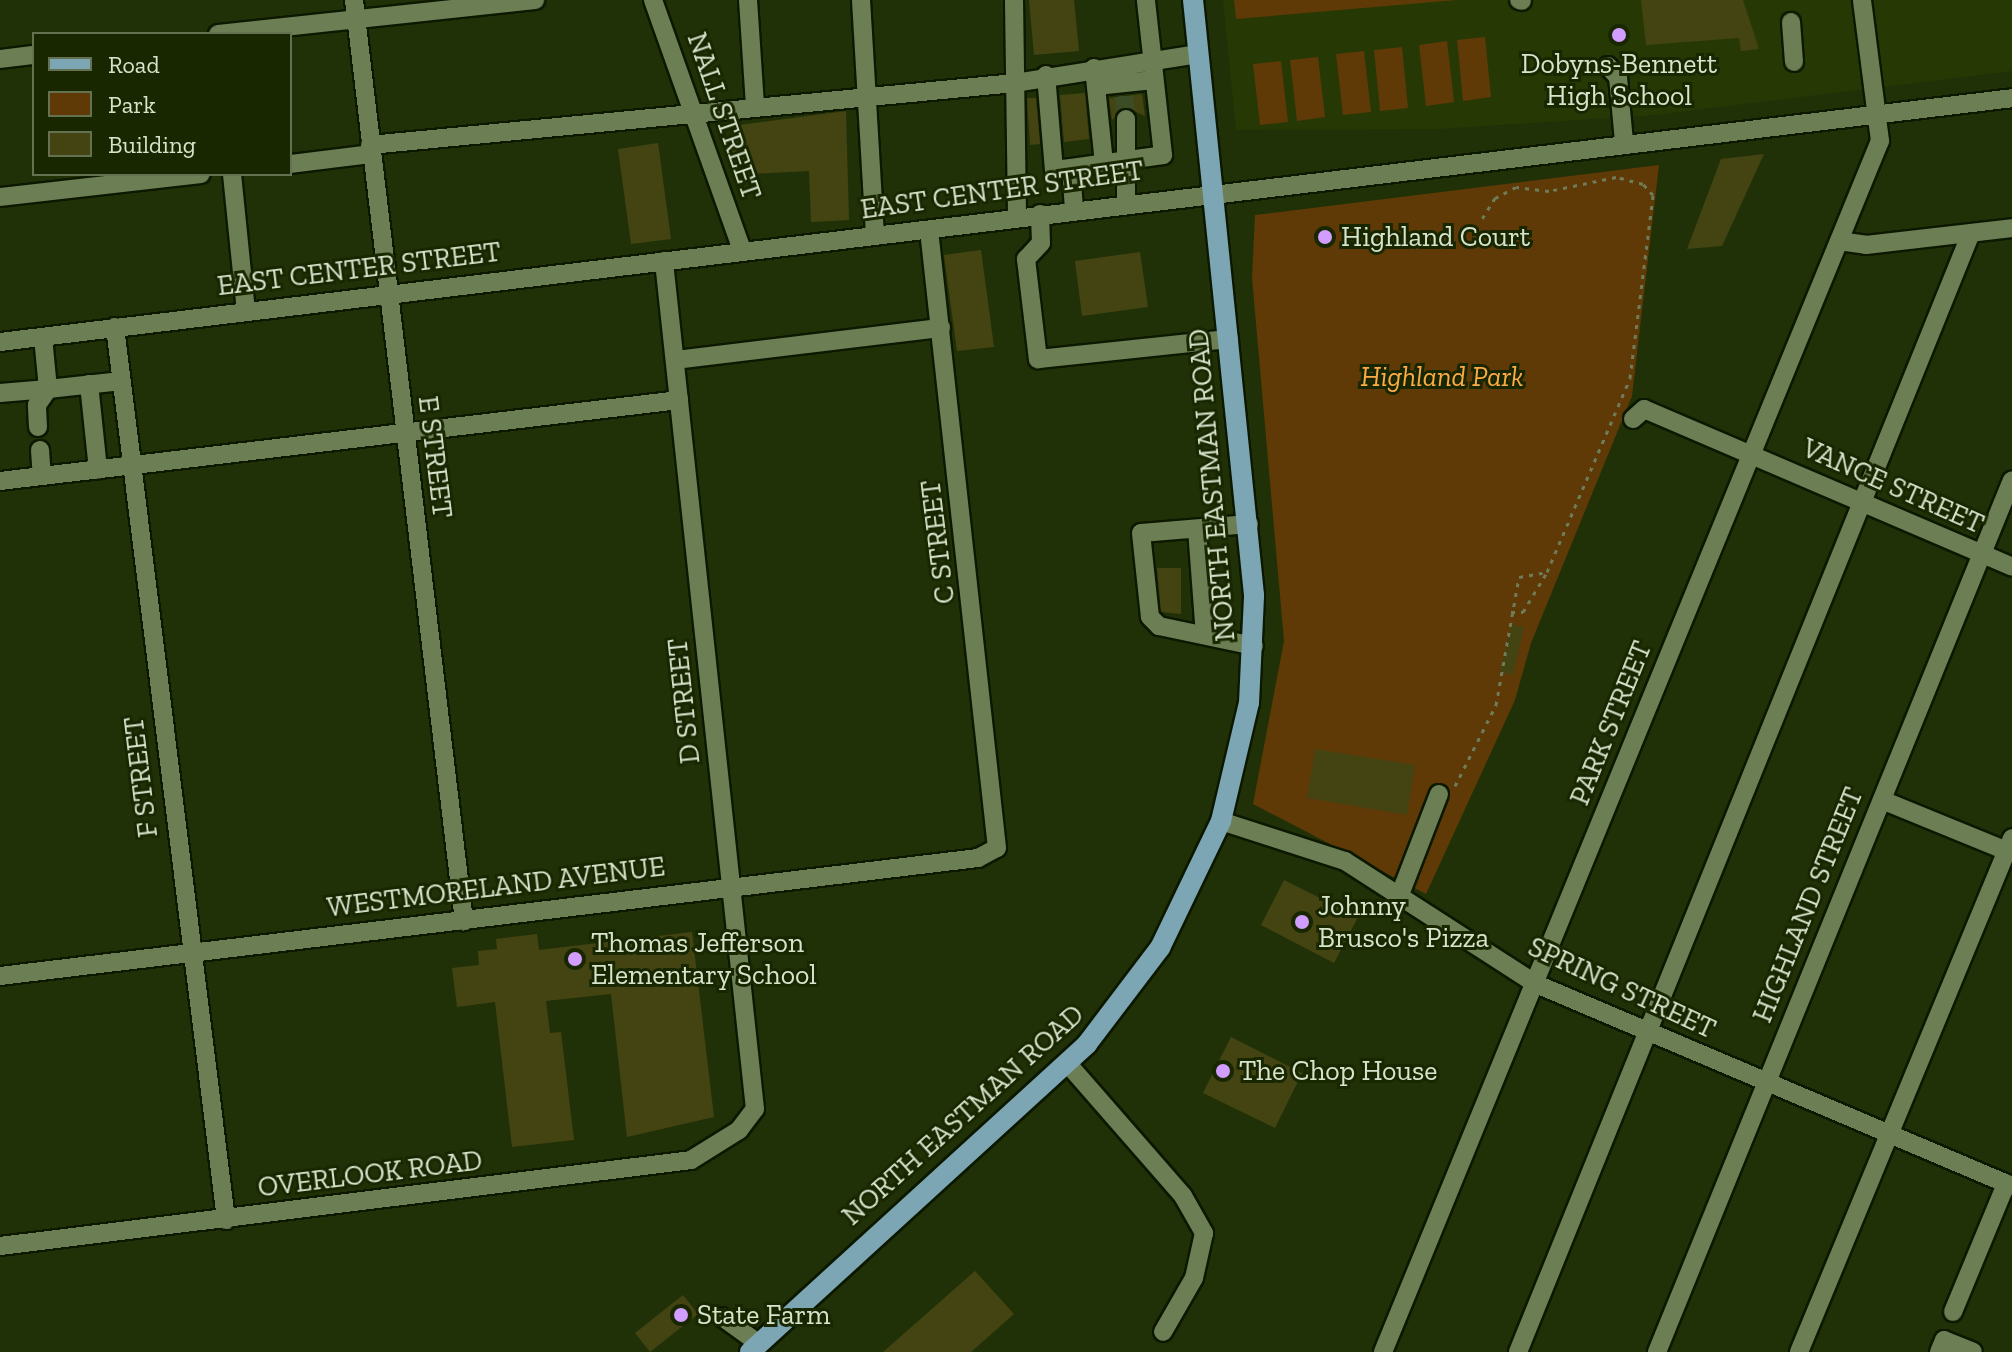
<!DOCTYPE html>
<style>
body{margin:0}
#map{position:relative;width:2012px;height:1352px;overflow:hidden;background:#213107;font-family:"Zilla Slab",serif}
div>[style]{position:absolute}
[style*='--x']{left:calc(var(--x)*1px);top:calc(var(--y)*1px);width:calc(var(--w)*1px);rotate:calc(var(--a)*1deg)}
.built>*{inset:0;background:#263905}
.green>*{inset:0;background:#5f3a06}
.building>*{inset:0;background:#444413}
.minor-tunnel>*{height:18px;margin-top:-9px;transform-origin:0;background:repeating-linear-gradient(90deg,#3c4c25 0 18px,transparent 0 27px)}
.path>*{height:3px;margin-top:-1.5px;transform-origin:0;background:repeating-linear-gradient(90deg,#6e7c5a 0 4px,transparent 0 10px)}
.roads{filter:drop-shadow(2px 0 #0c1800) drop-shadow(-2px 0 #0c1800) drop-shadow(0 2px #0c1800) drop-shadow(0 -2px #0c1800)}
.minor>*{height:18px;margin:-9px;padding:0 9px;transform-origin:9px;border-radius:9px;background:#6c7f54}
.major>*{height:20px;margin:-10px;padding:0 10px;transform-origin:10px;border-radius:10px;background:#7da6b5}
.dots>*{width:22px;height:22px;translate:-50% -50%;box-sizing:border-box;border:4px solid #182700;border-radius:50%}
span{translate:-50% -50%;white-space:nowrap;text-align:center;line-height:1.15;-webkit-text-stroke:6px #182700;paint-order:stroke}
.poi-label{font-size:28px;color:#d8e3cc}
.left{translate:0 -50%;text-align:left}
.street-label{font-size:28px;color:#d8e3cc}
.park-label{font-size:28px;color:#feab44;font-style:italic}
.legend{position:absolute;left:32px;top:32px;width:260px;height:144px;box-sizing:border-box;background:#182700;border:2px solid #657252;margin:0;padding:10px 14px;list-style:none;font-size:24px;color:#d8e3cc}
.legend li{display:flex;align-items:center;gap:16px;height:40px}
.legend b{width:40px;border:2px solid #657252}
</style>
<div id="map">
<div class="built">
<i style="clip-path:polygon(1223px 0,2012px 0,2012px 71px,1654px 115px,1438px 129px,1236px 130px)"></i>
</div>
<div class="green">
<i style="clip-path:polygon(1234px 0,1457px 0,1236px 19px)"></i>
<i style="clip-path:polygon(1485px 37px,1491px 97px,1463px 101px,1457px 40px)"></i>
<i style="clip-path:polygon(1447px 41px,1454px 102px,1426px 106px,1419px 45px)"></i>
<i style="clip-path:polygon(1402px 47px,1408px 108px,1380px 111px,1374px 50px)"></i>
<i style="clip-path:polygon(1364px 51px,1371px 112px,1343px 115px,1336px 54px)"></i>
<i style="clip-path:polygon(1318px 57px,1325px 117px,1297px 121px,1290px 60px)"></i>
<i style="clip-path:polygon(1281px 61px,1288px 122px,1260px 125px,1253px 64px)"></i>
<i style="clip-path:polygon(1659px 165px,1632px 396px,1531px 643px,1515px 700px,1426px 894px,1253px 804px,1284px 641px,1252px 278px,1255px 215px)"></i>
</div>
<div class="building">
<i style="clip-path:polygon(1029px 0,1074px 0,1079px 51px,1034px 55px)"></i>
<i style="clip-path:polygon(1641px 0,1743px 0,1759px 49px,1741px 51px,1739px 38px,1646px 45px)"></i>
<i style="clip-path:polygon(1085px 93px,1089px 139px,1064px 142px,1060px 95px)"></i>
<i style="clip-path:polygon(1142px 94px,1145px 116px,1125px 107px,1112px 120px,1109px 98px)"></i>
<i style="clip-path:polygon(1027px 98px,1036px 98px,1040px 144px,1030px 145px)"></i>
<i style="clip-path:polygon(846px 111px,849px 220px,811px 222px,809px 171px,732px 175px,731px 126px)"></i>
<i style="clip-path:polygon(658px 143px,671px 239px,631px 244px,618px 149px)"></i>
<i style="clip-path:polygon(1764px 154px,1722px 246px,1687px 249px,1721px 159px)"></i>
<i style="clip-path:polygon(981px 250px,994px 347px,957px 351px,944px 255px)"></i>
<i style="clip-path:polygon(1140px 252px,1148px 307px,1082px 316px,1075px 261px)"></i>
<i style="clip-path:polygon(1157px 568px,1181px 568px,1181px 614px,1161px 612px)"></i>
<i style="clip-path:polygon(1511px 625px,1524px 627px,1513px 675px,1500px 672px)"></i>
<i style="clip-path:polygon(1315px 749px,1415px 765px,1407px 815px,1307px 798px)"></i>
<i style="clip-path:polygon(1284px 880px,1358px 917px,1334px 963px,1261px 925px)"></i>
<i style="clip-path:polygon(692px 932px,714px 1117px,627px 1137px,611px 994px,546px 1001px,550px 1033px,561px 1032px,574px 1140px,512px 1147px,495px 1002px,457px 1007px,452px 968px,479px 965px,478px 951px,497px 949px,496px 939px,537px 934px,539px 950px)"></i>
<i style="clip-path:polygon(1231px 1037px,1302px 1073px,1275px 1128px,1203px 1093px)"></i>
<i style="clip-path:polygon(975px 1271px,1014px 1314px,971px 1352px,883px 1352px)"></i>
<i style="clip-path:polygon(683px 1295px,698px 1314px,650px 1352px,635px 1333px)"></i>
</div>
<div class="minor-tunnel">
<i style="--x:1124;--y:96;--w:23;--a:85"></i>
</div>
<div class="path">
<i style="--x:1511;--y:612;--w:12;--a:0"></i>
<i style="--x:1523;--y:612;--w:47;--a:-59"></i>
<i style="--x:1455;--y:786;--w:91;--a:-63.2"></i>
<i style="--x:1496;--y:705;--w:130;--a:-79.8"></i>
<i style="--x:1519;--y:577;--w:28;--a:-10"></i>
<i style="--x:1547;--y:572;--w:211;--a:-66.8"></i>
<i style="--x:1630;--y:378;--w:184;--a:-82.8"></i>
<i style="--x:1653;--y:195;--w:15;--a:-132"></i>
<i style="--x:1643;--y:184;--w:28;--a:-165"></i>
<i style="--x:1616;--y:177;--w:68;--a:168.2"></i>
<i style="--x:1549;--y:191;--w:33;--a:-173"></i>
<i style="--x:1516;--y:187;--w:24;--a:152"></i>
<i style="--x:1495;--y:198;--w:28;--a:122"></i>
</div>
<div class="roads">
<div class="minor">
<i style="--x:354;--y:0;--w:928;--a:83.19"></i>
<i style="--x:653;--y:0;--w:265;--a:70.4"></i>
<i style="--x:748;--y:0;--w:106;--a:86.2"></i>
<i style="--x:861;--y:0;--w:236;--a:86.6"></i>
<i style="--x:1014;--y:0;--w:217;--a:89.2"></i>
<i style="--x:1519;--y:0;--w:3;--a:18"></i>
<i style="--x:1791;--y:22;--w:40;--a:85.7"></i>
<i style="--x:218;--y:34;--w:319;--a:-6.1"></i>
<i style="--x:0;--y:59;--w:34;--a:-7"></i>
<i style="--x:1608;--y:66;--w:15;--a:48"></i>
<i style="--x:1618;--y:77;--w:65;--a:84.7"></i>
<i style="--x:1094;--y:68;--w:96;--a:84"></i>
<i style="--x:1046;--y:75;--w:95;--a:85.2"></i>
<i style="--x:1054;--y:170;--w:17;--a:-7"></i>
<i style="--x:1096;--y:86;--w:58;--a:-5.9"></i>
<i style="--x:370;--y:145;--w:648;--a:-5.49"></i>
<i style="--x:1015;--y:83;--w:186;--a:-9"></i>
<i style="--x:290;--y:164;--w:82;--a:-7"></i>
<i style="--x:232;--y:174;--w:138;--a:84.2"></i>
<i style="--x:0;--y:197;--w:202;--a:-6.5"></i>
<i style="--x:1126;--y:202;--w:83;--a:-90"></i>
<i style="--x:1074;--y:209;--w:41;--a:-94.2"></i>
<i style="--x:1071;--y:168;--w:93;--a:-8"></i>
<i style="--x:1163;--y:155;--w:156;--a:-96.3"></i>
<i style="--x:1040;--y:214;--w:29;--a:88"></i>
<i style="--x:1041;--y:243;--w:22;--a:133"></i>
<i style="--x:1026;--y:259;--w:101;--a:83.2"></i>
<i style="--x:1038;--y:359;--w:192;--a:-6"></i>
<i style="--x:1839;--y:241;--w:27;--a:8"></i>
<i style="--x:1866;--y:245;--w:147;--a:-6.6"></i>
<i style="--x:115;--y:327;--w:900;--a:82.91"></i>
<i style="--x:43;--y:337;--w:52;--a:84.5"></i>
<i style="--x:48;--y:389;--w:74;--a:-6.2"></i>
<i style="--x:0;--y:342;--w:2027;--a:-6.91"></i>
<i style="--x:675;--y:360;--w:268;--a:-6.9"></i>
<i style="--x:89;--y:384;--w:86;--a:84"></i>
<i style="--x:0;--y:393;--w:48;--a:-4.8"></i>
<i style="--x:1633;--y:419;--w:15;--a:-42"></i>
<i style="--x:1644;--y:409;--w:400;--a:23.2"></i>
<i style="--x:38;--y:427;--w:22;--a:-93"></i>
<i style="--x:37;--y:405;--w:19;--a:-55"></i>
<i style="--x:40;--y:450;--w:26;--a:86"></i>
<i style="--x:0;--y:481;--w:684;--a:-6.8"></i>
<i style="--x:1249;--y:524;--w:108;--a:175.2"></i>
<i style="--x:1141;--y:533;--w:84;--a:83.9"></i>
<i style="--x:1150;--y:617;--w:13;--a:45"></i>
<i style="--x:1159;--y:626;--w:97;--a:11.9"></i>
<i style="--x:1197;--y:529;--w:106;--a:85.7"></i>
<i style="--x:1882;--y:800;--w:140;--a:22.2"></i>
<i style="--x:1221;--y:821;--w:130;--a:17.9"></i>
<i style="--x:1345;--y:861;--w:225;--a:32.8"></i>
<i style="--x:1534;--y:983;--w:519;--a:23.01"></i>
<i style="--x:1401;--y:892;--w:105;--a:-68.8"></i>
<i style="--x:0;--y:976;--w:985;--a:-6.88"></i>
<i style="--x:978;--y:858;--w:21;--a:-28"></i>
<i style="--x:997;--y:848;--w:622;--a:-96.28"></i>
<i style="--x:1068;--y:1064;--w:175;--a:48.9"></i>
<i style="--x:1183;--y:1196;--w:43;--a:60.4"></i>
<i style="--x:1204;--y:1233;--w:46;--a:102.5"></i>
<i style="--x:1194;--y:1278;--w:62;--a:119.9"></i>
<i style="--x:0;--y:1246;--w:696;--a:-7.09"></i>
<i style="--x:691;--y:1160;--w:57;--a:-32"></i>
<i style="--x:739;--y:1130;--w:26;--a:-53"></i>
<i style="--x:755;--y:1109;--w:853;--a:-96.13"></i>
<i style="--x:1953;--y:1312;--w:139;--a:-67.5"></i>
<i style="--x:722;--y:1317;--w:44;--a:35.8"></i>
<i style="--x:1383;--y:1352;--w:1309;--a:-67.69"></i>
<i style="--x:1880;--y:141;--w:142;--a:-97.3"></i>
<i style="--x:1518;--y:1352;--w:1207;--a:-67.96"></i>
<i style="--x:1657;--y:1352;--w:941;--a:-67.85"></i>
<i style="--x:1799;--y:1352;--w:556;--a:-67.49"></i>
<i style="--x:1939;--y:1352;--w:13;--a:-67"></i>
<i style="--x:1944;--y:1340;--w:31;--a:22"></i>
</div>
<div class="major">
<i style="--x:750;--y:1352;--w:457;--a:-42.4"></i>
<i style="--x:1087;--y:1044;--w:121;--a:-52.8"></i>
<i style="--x:1160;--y:948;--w:141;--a:-64.3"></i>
<i style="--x:1221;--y:821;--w:121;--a:-76.7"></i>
<i style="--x:1249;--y:703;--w:108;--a:-87.3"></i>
<i style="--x:1254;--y:595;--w:598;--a:-95.85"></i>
</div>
</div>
<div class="dots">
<i style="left:1619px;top:35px;background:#d19dfe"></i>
<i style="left:1325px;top:237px;background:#d19dfe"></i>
<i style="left:1302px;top:922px;background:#d19dfe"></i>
<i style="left:575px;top:959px;background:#d19dfe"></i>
<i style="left:1223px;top:1071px;background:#d19dfe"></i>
<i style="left:681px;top:1315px;background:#d19dfe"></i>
</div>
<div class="poi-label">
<span style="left:1619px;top:80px">Dobyns-Bennett<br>High School</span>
<span class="left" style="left:1341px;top:237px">Highland Court</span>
<span class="left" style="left:1318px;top:922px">Johnny<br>Brusco's Pizza</span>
<span class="left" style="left:591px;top:959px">Thomas Jefferson<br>Elementary School</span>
<span class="left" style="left:1239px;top:1071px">The Chop House</span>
<span class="left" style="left:697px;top:1315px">State Farm</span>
</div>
<div class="street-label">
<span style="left:724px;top:116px;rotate:71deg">NALL STREET</span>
<span style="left:1002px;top:190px;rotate:-8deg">EAST CENTER STREET</span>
<span style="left:359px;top:269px;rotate:-7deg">EAST CENTER STREET</span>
<span style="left:435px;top:457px;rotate:83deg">E STREET</span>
<span style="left:1212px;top:485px;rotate:-95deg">NORTH EASTMAN ROAD</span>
<span style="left:1893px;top:486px;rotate:24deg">VANCE STREET</span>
<span style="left:938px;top:542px;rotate:-97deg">C STREET</span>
<span style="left:684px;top:701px;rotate:-96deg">D STREET</span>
<span style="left:1611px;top:723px;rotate:-68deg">PARK STREET</span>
<span style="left:141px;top:777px;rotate:-97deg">F STREET</span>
<span style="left:496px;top:887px;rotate:-7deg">WESTMORELAND AVENUE</span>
<span style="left:1808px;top:905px;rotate:-68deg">HIGHLAND STREET</span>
<span style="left:1622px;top:988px;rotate:25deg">SPRING STREET</span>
<span style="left:963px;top:1115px;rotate:-42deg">NORTH EASTMAN ROAD</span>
<span style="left:370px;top:1174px;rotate:-7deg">OVERLOOK ROAD</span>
</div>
<div class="park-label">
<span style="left:1442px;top:377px">Highland Park</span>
</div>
<ul class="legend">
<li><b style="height:10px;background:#7da6b5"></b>Road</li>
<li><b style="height:22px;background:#5f3a06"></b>Park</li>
<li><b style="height:22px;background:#444413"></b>Building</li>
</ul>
</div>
